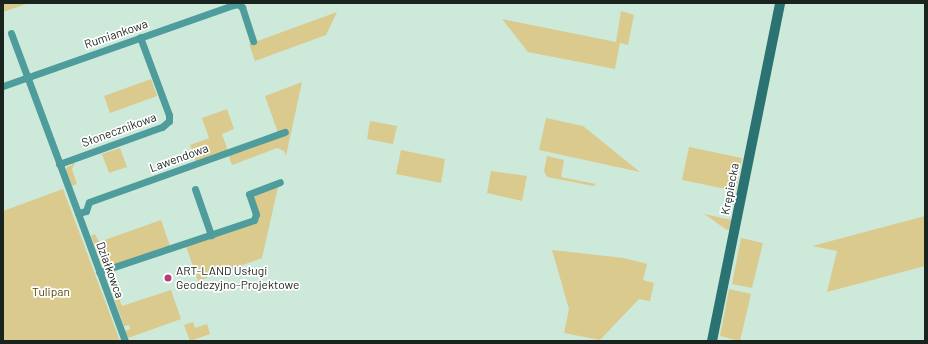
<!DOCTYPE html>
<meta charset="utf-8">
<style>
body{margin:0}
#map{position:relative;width:928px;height:344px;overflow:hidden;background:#cde9da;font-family:Barlow,sans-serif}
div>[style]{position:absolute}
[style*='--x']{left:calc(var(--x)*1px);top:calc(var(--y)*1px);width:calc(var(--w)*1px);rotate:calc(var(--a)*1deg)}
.green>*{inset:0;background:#dbca8e}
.street>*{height:7px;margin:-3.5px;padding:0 3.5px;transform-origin:3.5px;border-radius:3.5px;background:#4e9c9c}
.secondary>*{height:10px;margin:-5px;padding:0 5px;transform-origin:5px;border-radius:5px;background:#2b7272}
.dots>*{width:11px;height:11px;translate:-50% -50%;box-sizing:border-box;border:2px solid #fff;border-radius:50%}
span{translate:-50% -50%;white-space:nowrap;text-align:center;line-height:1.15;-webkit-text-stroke:3.5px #fff;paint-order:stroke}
.street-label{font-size:12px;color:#1a241f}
.poi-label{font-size:12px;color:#1a241f}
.left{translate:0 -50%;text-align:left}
.park-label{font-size:12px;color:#574700}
.frame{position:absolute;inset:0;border:4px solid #1a241f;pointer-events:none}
</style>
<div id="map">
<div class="green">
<i style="clip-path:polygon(3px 3px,29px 3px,3px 12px)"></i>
<i style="clip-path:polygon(621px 11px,634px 15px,628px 45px,620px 43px,615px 69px,528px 52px,502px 19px,616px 42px)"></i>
<i style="clip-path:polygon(337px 12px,326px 35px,255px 61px,249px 44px)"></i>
<i style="clip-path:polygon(151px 79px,157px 96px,110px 113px,104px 96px)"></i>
<i style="clip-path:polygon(302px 82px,286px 156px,284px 151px,277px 148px,232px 165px,228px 154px,278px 133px,265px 96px)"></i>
<i style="clip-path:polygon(227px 109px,234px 129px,222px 134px,228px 151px,196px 162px,190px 145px,209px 138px,202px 118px)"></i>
<i style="clip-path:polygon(546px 118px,583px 126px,640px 172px,539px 150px)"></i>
<i style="clip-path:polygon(370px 121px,397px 126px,393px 144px,367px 139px)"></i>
<i style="clip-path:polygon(689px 147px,742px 158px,736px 191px,682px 180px)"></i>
<i style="clip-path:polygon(120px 148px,127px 167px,109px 173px,102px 154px)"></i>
<i style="clip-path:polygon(401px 150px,445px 159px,441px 183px,396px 174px)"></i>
<i style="clip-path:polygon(547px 156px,564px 160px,561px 177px,596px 184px,593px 186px,547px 177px,544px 171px)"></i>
<i style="clip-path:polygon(71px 162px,75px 163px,72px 169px,77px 184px,72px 186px,66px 170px,67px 167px,72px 165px)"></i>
<i style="clip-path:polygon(491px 171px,527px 176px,522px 201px,487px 193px)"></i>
<i style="clip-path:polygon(279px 183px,262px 258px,198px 281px,186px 246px,257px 221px,253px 199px,254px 195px)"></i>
<i style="clip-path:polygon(63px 189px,120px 341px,3px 341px,3px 211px)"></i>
<i style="clip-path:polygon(704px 214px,732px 220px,730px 229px,727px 230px)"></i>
<i style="clip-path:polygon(925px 216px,925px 266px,827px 292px,837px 251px,812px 246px)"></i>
<i style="clip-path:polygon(161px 220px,170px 246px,103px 269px,91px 236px,95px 234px,99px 242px)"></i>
<i style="clip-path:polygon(741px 238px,763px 243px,752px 288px,732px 284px)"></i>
<i style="clip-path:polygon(552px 250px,624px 258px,647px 264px,643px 280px,654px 283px,650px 301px,639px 299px,600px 340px,564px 333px,569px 309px)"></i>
<i style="clip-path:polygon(729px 289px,751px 294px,740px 341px,720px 336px)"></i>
<i style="clip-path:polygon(171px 290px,181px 319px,128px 338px,125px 331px,130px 329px,129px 325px,124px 326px,113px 295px,117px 294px,122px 306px)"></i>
<i style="clip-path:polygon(193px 322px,195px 328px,207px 324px,210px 334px,190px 341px,184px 325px)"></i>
</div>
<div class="street">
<i style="--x:11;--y:33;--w:192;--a:69.6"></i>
<i style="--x:3;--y:86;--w:244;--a:-19.4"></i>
<i style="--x:233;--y:5;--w:4;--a:-14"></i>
<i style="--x:237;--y:4;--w:6;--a:31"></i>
<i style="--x:242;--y:7;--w:36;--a:72"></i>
<i style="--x:59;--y:164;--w:109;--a:-19.8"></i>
<i style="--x:162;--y:127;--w:9;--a:-41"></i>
<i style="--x:169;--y:121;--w:6;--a:-90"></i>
<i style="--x:169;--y:115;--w:83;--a:-110.4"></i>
<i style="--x:195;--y:189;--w:49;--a:70.8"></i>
<i style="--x:99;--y:272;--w:163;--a:-18.5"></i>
<i style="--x:254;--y:220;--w:6;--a:-72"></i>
<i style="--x:256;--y:214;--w:21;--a:-109"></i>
<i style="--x:249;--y:194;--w:33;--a:-21"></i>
<i style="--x:125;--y:341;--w:136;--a:-110.2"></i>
<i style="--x:78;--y:213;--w:8;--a:-14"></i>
<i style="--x:86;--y:211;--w:9;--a:-72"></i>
<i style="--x:89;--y:202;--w:208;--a:-19.7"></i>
</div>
<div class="secondary">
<i style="--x:712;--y:341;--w:345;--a:-78.6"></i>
</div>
<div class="dots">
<i style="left:168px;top:278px;background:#bc387c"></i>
</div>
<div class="street-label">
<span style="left:116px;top:34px;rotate:-19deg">Rumiankowa</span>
<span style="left:119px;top:130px;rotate:-20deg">Słonecznikowa</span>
<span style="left:179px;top:158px;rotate:-20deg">Lawendowa</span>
<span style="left:730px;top:189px;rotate:-79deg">Krępiecka</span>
<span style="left:110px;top:270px;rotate:70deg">Działkowca</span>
</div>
<div class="poi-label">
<span class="left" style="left:176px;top:278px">ART-LAND Usługi<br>Geodezyjno-Projektowe</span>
</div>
<div class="park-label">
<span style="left:51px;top:292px">Tulipan</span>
</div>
<div class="frame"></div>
</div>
